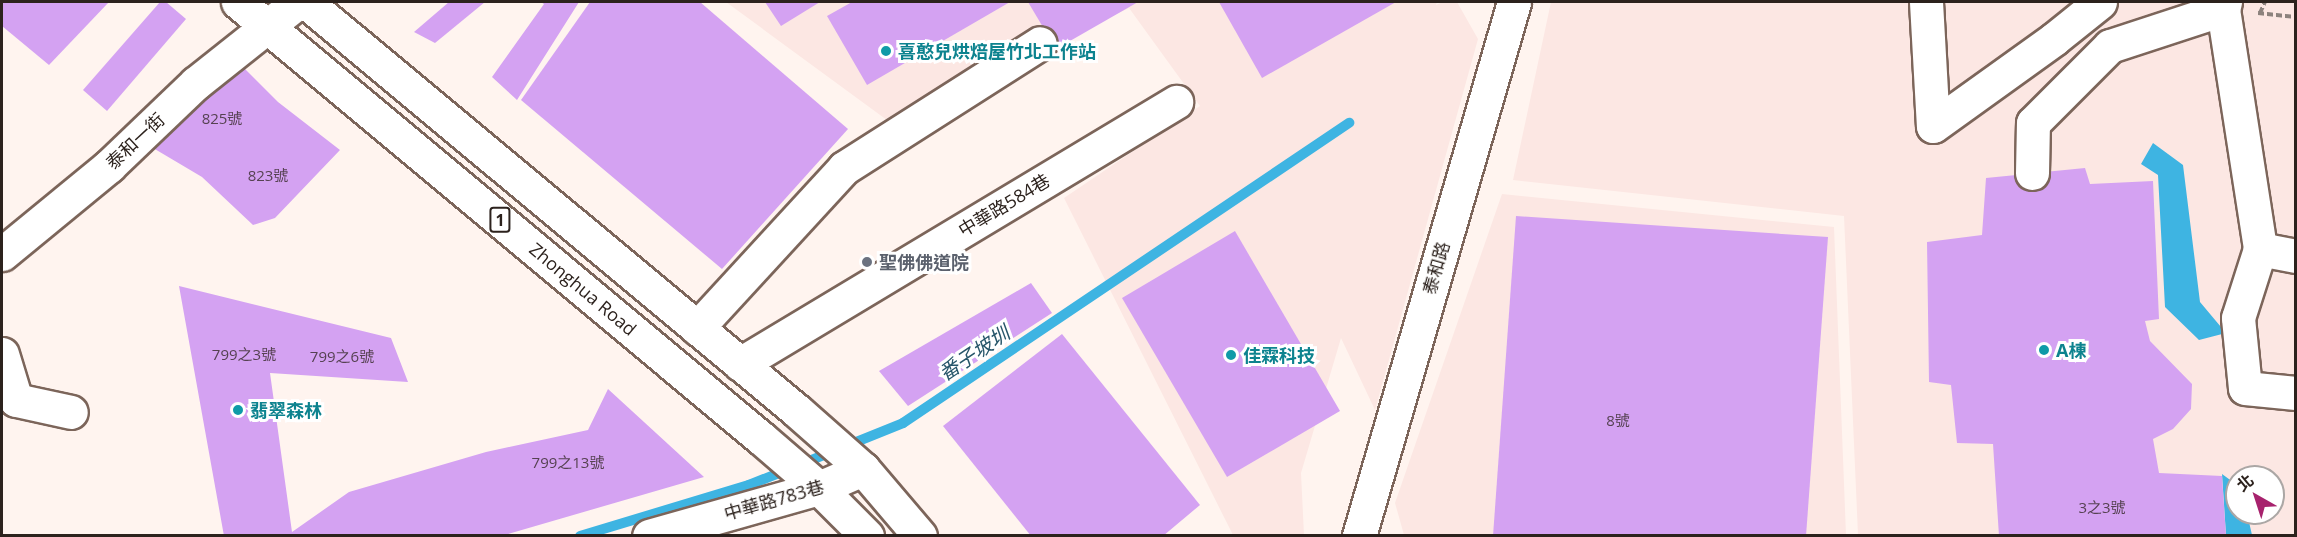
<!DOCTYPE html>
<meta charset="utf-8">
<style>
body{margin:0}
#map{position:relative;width:2297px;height:537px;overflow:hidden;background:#fff4ef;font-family:"Open Sans","Noto Sans TC",sans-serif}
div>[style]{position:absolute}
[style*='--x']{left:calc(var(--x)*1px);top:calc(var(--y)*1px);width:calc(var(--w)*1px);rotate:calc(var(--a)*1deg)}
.industrial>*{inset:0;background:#fce7e3}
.water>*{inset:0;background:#3eb4e2}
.stream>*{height:10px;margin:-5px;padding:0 5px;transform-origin:5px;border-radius:5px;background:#3eb4e2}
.building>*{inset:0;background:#d4a2f2}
.path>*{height:4px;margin-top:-2px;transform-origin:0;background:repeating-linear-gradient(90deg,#8c827d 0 6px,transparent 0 9px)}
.roads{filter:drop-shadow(2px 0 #7c655a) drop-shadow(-2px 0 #7c655a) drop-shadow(0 2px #7c655a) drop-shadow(0 -2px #7c655a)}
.minor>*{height:33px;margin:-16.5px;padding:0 16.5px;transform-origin:16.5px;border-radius:16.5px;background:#fff}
.major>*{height:33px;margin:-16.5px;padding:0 16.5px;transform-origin:16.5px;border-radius:16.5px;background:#fff}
.dots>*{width:16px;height:16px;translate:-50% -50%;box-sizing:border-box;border:3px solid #fff;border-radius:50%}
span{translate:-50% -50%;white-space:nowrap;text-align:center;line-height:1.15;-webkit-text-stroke:6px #fff;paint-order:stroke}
.number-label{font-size:15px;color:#564252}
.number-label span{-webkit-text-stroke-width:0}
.shield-label span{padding:2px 4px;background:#fff;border:2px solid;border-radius:4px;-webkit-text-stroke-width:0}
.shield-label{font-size:16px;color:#2c221d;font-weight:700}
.culture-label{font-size:18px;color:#0d838f;font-weight:700}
.left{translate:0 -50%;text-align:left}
.street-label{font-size:18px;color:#2c221d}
.worship-label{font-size:18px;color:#5b616d;font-weight:700}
.water-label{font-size:20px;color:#27566a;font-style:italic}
.frame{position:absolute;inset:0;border:3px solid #2c221d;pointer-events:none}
.north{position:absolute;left:2225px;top:465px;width:60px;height:60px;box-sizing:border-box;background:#fff;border:2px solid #aba7a5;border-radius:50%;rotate:321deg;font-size:16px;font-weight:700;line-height:24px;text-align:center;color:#2c221d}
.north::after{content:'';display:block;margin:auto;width:21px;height:27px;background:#a7226d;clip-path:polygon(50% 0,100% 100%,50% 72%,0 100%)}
</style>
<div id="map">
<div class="industrial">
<i style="clip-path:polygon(726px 2px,1437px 2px,1436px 5px,1443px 2px,1457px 2px,1478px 39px,1375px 410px,1341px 338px,1301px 473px,1304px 535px,1233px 535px,1064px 198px,1200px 106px,1129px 8px,891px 123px)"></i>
<i style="clip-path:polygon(evenodd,1551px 2px,2295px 2px,2295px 535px,1858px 535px,1844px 216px,1513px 180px,1551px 2px,2237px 477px,2273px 477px,2273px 513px,2237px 513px,2237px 477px)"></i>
<i style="clip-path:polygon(1502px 194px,1834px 227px,1846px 535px,1404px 535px,1395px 503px)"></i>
</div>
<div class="water">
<i style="clip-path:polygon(2153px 143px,2183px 165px,2200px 302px,2226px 333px,2199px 340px,2165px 307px,2158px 175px,2141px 164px)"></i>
<i style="clip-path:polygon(2222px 474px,2237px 485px,2237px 513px,2247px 513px,2252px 535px,2226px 535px)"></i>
</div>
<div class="stream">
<i style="--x:580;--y:536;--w:177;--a:-16.8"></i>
<i style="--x:749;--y:485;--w:166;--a:-21.9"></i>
<i style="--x:903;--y:423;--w:538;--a:-33.93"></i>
</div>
<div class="building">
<i style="clip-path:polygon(2px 2px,109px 2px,49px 65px,2px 26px)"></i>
<i style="clip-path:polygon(160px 2px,166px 2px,186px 19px,107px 111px,83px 90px)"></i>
<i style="clip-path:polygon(449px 2px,485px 2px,435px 43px,414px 32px)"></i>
<i style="clip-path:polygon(541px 2px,579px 2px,517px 100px,492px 77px,544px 4px)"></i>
<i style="clip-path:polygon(590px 2px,700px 2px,848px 129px,722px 269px,521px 100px)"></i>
<i style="clip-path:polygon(765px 2px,820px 2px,781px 26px)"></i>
<i style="clip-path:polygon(852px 2px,1010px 2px,867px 85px,827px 16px)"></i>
<i style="clip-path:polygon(1028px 2px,1138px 2px,1056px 49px)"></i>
<i style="clip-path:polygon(1219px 2px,1396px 2px,1262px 78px)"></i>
<i style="clip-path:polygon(234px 58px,278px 102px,340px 150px,275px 218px,253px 225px,202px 177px,148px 145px)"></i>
<i style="clip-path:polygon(2085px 168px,2090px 184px,2153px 181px,2159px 319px,2145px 321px,2150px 341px,2192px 384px,2191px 409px,2173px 429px,2153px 439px,2159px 473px,2222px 476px,2226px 536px,1999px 536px,1993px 444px,1957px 443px,1951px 385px,1929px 382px,1927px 242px,1982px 235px,1986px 178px)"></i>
<i style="clip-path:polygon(1516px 216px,1828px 237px,1806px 536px,1493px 536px)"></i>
<i style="clip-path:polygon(1235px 231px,1340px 411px,1227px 477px,1122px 298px)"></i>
<i style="clip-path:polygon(1031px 283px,1052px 313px,908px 406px,879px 371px)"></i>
<i style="clip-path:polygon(179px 286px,391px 338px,408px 382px,270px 373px,292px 532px,349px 492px,486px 452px,588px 430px,608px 389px,704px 477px,501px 536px,224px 536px)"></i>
<i style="clip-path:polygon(1062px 334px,1200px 505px,1163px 536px,1031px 536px,943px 426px)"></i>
</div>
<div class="path">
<i style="--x:2258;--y:13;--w:38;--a:6"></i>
<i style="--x:2260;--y:13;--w:12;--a:-66"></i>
</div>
<div class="roads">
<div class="minor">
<i style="--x:1926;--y:2;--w:124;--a:86.8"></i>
<i style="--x:1933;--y:126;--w:149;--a:-35.7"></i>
<i style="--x:2054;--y:39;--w:59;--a:-38.8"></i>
<i style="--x:2225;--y:2;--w:7;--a:106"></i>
<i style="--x:2223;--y:9;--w:243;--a:81.2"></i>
<i style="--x:2032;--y:173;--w:50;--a:-88.9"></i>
<i style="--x:2033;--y:123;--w:109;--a:-45"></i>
<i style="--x:2110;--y:46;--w:119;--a:-18.1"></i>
<i style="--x:2;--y:254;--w:139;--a:-39.4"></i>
<i style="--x:109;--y:166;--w:120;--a:-43.7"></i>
<i style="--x:196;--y:83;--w:130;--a:-38.5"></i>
<i style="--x:2296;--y:256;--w:37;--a:-169"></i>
<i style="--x:2260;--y:249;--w:72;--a:107.7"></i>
<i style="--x:2238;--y:318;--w:70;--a:84.3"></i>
<i style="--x:2245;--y:388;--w:51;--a:5.6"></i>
<i style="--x:697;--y:328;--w:217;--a:-47.4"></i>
<i style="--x:844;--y:168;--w:232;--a:-32.5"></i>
<i style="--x:2;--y:354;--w:48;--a:73.1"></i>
<i style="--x:16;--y:400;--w:56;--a:12.3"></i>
<i style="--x:740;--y:364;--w:509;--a:-31"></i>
<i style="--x:649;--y:536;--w:177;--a:-15.8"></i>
<i style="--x:819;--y:488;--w:48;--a:-23.4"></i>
<i style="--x:1359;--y:536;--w:556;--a:-73.81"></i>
</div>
<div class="major">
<i style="--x:238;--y:2;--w:681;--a:39.82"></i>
<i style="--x:761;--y:438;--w:77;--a:40.8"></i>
<i style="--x:819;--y:488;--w:68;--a:45"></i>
<i style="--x:306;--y:2;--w:638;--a:39.78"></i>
<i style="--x:796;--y:410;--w:89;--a:41.4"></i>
<i style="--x:863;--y:469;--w:88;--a:49.6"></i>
</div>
</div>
<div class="dots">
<i style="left:886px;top:51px;background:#0f9aa8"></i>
<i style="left:867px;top:262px;background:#6b7280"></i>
<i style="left:2044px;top:350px;background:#0f9aa8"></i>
<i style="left:1231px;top:355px;background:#0f9aa8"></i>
<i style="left:238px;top:410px;background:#0f9aa8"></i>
</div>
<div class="number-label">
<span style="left:222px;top:119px">825號</span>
<span style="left:268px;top:176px">823號</span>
<span style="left:244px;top:355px">799之3號</span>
<span style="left:342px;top:357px">799之6號</span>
<span style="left:1618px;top:421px">8號</span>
<span style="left:568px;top:463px">799之13號</span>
<span style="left:2102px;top:508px">3之3號</span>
</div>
<div class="shield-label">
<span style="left:500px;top:220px">1</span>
</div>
<div class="culture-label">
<span class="left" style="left:898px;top:51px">喜憨兒烘焙屋竹北工作站</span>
<span class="left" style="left:2056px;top:350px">A棟</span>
<span class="left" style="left:1243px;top:355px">佳霖科技</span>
<span class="left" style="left:250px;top:410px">翡翠森林</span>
</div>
<div class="street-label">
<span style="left:135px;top:141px;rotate:-43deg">泰和一街</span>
<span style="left:1004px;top:205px;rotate:-31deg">中華路584巷</span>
<span style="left:1436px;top:268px;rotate:-74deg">泰和路</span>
<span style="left:583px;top:289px;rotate:40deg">Zhonghua Road</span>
<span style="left:774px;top:500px;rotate:-16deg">中華路783巷</span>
</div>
<div class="worship-label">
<span class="left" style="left:879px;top:262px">聖佛佛道院</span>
</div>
<div class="water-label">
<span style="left:974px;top:353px;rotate:-34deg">番子坡圳</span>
</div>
<div class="frame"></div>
<div class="north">北</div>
</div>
